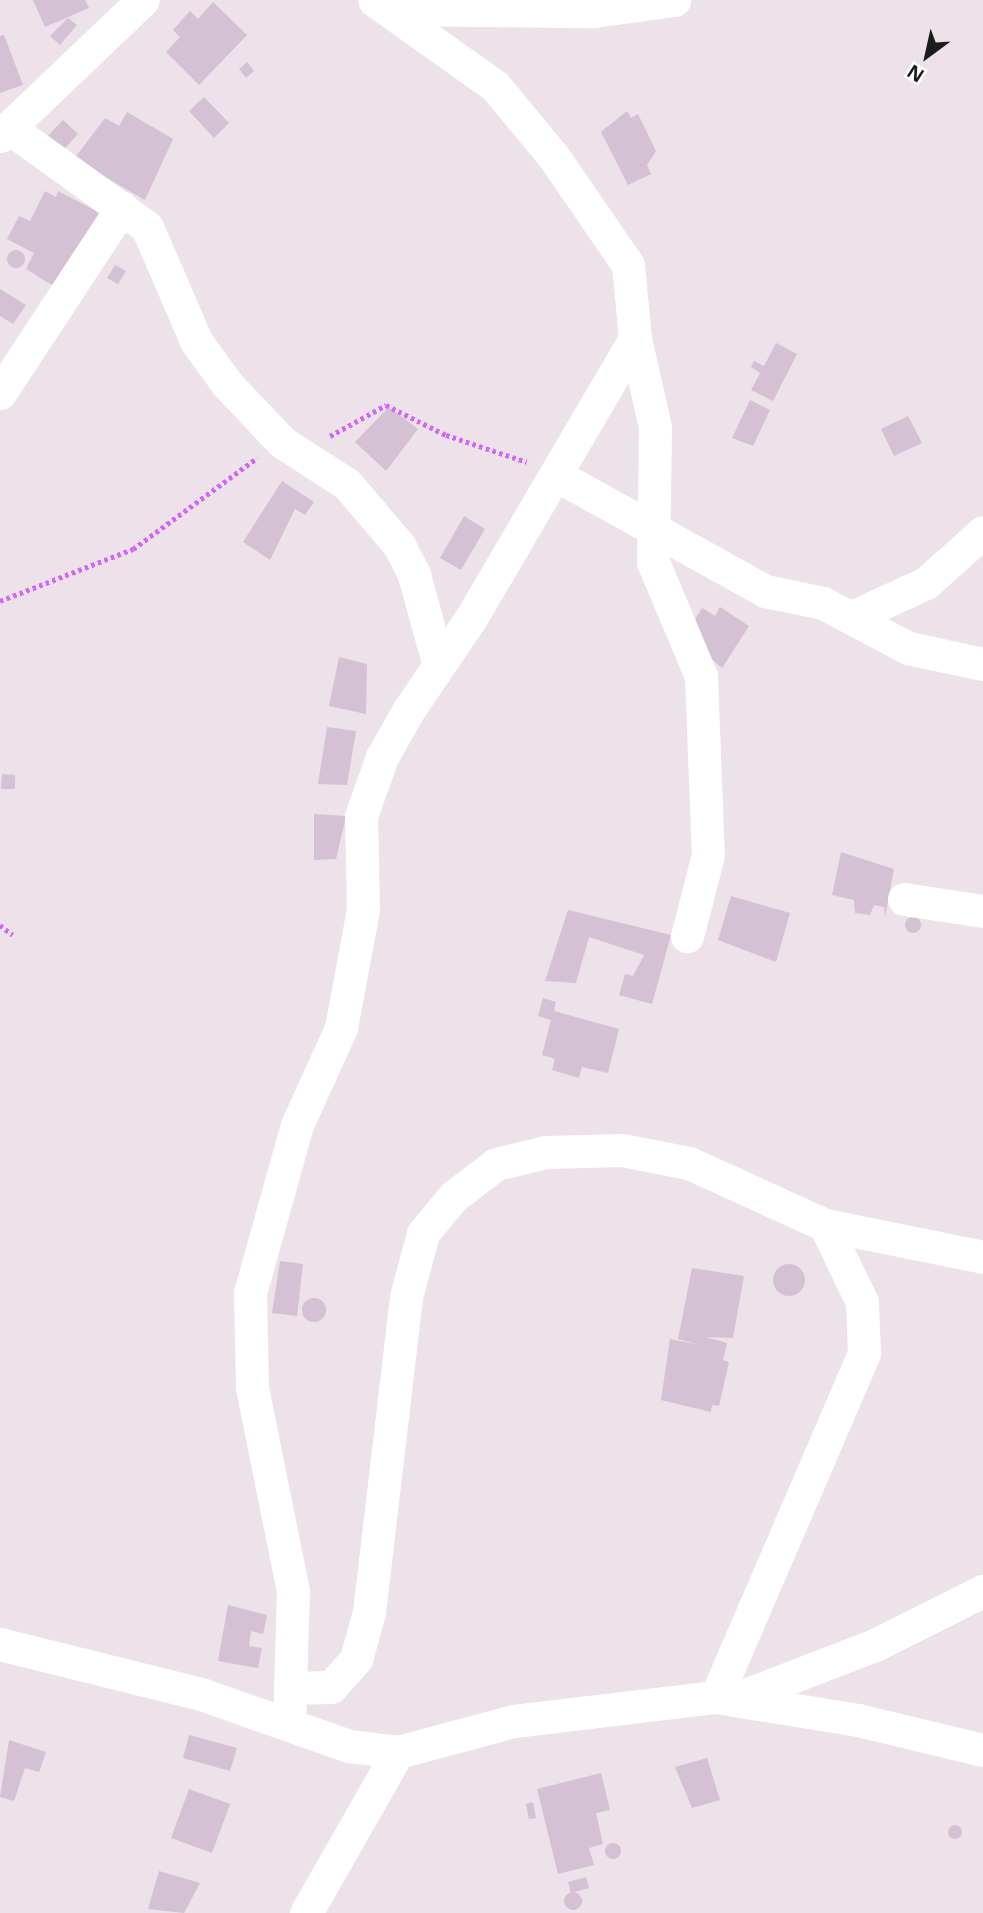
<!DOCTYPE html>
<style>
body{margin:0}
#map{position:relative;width:983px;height:1913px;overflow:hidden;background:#ede1ea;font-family:"Noto Sans",sans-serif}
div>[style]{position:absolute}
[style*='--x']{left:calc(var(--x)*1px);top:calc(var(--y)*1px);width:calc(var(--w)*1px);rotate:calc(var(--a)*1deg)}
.building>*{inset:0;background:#d4c1d3}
.round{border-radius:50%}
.path>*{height:4.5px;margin-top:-2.25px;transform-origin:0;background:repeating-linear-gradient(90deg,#d265fb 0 3.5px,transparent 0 7px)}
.street>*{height:33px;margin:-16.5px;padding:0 16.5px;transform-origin:16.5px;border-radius:16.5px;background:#fff}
span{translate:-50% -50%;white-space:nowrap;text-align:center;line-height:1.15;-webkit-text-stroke:5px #fff;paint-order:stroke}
.north{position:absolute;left:892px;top:21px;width:70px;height:70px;-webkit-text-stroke:5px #fff;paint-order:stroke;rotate:213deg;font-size:19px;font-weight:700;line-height:28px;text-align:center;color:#1c1c1c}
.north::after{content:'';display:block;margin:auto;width:24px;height:32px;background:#1c1c1c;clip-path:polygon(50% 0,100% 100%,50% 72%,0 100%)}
</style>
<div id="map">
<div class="building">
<i style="clip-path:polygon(33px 0,85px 0,89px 8px,45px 27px)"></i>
<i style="clip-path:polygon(213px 2px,247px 35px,199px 85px,166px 52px,180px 37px,173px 30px,190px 11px,198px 19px)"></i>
<i style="clip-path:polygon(68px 18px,77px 25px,60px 45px,50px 36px)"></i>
<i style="clip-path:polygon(4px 35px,23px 85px,0 93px,0 36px)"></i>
<i style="clip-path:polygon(247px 62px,254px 71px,246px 78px,239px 69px)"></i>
<i style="clip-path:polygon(204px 97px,229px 123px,214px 138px,189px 111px)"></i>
<i style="clip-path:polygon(627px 111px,631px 118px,638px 114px,656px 151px,647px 165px,651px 174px,628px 185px,601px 132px)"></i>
<i style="clip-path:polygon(127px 112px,173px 139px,145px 200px,74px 159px,105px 118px,119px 126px)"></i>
<i style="clip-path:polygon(63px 120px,78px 134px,58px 156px,42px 142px)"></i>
<i style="clip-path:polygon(45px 191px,56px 197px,58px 191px,102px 214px,55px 287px,26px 269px,34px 253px,7px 239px,19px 216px,30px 221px)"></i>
<i class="round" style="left:7px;top:250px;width:18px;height:18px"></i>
<i style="clip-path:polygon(115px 265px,126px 271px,118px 284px,107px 278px)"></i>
<i style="clip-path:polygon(0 289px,26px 305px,13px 324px,0 316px)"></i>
<i style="clip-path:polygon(776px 343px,797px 354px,773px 401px,751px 390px,760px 373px,751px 367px,754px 361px,764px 366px)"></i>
<i style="clip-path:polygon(750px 400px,770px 410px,753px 446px,732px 438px)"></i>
<i style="clip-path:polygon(389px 407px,418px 429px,386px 471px,355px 442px)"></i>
<i style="clip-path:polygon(908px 416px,922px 443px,894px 456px,881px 429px)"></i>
<i style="clip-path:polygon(282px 481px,314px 502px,305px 515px,295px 509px,270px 560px,243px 542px)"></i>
<i style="clip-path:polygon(464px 516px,485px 529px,461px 570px,440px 558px)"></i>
<i style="clip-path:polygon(720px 607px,749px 626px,722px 668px,685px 636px,702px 608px,715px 616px)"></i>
<i style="clip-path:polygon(339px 657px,367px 664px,366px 714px,329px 706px)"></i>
<i style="clip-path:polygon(327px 727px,356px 731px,347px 785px,318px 784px)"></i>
<i style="clip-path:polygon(2px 774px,15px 775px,15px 789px,1px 789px)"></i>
<i style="clip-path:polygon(314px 814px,346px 816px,336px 859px,314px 860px)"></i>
<i style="clip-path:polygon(841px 852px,894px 869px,885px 917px,884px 907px,874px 905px,870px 915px,855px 913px,854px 900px,832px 895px)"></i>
<i style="clip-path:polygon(731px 896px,790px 913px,776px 962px,718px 940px)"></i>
<i style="clip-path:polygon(568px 910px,671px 935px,652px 1004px,619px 995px,625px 974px,633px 976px,644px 955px,589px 937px,576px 983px,545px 981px)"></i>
<i class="round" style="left:905px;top:917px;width:16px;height:16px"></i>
<i style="clip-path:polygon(543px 998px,556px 1002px,554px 1011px,619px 1029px,608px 1073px,582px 1067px,579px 1078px,552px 1070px,555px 1059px,542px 1055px,551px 1020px,538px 1016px)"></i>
<i style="clip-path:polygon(280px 1261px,303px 1264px,297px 1316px,272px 1313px)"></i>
<i class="round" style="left:773px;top:1264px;width:32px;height:32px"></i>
<i style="clip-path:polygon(692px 1268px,744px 1276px,733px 1338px,706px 1337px,727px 1343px,723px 1360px,729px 1362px,719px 1406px,712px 1405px,711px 1412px,661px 1400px,670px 1339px,700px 1345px,678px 1339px)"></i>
<i class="round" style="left:302px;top:1298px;width:24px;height:24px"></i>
<i style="clip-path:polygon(228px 1605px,267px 1615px,263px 1634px,251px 1631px,249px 1646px,262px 1648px,258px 1668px,218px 1661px)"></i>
<i style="clip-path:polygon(189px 1735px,237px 1748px,230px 1771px,183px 1758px)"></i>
<i style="clip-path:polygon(9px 1740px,46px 1752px,39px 1772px,25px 1768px,14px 1801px,0 1797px)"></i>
<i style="clip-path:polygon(707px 1758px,720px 1800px,692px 1808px,675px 1767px)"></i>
<i style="clip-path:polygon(601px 1773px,610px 1810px,596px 1813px,603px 1844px,589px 1848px,594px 1865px,558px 1874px,537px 1789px)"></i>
<i style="clip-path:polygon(189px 1789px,230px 1804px,212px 1853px,171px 1838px)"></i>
<i style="clip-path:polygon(533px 1802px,536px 1818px,529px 1819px,526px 1804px)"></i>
<i class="round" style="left:948px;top:1825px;width:14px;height:14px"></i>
<i class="round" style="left:605px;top:1843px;width:16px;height:16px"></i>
<i style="clip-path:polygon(159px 1871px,200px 1883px,184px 1913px,148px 1909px)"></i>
<i style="clip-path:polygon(586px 1877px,589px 1888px,571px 1893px,568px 1882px)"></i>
<i class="round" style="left:564px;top:1892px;width:18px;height:18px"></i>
</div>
<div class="path">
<i style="--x:330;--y:436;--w:64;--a:-29"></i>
<i style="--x:386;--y:405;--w:67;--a:26.6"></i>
<i style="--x:446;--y:435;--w:85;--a:18.4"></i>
<i style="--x:0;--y:601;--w:143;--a:-21.4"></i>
<i style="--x:133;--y:549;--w:154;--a:-36.3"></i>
<i style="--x:0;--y:925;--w:16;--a:38"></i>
</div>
<div class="street">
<i style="--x:389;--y:9;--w:205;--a:0.6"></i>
<i style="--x:594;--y:11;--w:81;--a:-7.8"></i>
<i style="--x:9;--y:128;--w:170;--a:35.7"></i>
<i style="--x:147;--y:227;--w:124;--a:66.7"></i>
<i style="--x:196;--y:341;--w:53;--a:54.2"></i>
<i style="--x:227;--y:384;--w:80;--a:46.5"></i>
<i style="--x:282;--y:442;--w:77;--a:32.9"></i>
<i style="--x:347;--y:484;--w:80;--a:49.6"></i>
<i style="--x:399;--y:545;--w:34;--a:63"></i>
<i style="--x:414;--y:575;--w:90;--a:74.6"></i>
<i style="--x:0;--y:136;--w:197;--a:-43.6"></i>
<i style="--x:635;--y:339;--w:90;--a:77.2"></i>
<i style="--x:655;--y:427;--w:135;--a:90.8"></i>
<i style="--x:653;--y:562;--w:124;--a:67.2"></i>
<i style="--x:701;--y:676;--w:179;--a:87.8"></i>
<i style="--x:708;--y:855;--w:84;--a:104.5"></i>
<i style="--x:0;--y:393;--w:222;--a:-56.7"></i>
<i style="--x:556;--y:475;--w:239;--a:29"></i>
<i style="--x:765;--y:591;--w:59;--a:11.7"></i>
<i style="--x:823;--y:603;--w:96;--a:27.9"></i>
<i style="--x:908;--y:648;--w:77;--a:12"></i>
<i style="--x:854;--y:616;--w:79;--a:-24.6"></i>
<i style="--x:926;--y:583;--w:76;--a:-41.8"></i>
<i style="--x:904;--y:899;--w:80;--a:8.6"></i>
<i style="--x:0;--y:1644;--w:210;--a:14"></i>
<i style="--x:204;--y:1695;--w:154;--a:19.4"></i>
<i style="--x:349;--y:1746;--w:49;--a:7"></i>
<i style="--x:398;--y:1752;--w:120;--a:-15"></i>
<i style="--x:514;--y:1721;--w:203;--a:-6.8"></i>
<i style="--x:716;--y:1697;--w:144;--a:9.2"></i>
<i style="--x:858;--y:1720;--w:129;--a:13.5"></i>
<i style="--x:290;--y:1688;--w:41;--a:-1.4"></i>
<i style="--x:331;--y:1687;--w:38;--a:-48"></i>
<i style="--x:356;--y:1659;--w:49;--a:-74.5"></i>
<i style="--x:369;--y:1612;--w:317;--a:-83.3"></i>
<i style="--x:406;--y:1297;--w:66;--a:-75.1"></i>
<i style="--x:423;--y:1233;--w:48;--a:-50"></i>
<i style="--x:454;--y:1196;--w:53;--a:-37.3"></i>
<i style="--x:496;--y:1164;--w:51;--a:-13.5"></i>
<i style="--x:546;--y:1152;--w:76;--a:-1.5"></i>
<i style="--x:622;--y:1150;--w:68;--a:11"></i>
<i style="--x:689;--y:1163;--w:149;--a:24.5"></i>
<i style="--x:825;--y:1225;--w:161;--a:11.4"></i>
<i style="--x:716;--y:1697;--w:374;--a:-66.7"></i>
<i style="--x:864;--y:1354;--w:52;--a:-92.2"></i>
<i style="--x:862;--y:1302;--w:85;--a:-115.7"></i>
<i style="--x:737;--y:1698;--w:148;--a:-21"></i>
<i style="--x:875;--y:1645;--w:121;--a:-26.6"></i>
<i style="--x:289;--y:1724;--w:133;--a:-88.3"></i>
<i style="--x:293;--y:1591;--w:208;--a:-101.4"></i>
<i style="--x:252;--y:1387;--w:94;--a:-91.2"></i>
<i style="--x:250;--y:1293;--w:174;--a:-74.4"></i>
<i style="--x:297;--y:1125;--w:107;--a:-65.6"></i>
<i style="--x:341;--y:1028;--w:121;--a:-79.5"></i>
<i style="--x:363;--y:909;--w:93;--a:-91.2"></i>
<i style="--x:361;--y:816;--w:63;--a:-70.4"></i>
<i style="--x:382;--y:757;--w:53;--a:-60.5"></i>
<i style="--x:408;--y:711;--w:112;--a:-55.9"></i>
<i style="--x:471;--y:618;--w:324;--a:-59.6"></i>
<i style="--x:635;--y:339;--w:74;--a:-95.4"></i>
<i style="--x:628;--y:265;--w:132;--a:-124.5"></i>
<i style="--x:553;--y:156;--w:91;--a:-129.6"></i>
<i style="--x:495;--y:86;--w:148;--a:-144.6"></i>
<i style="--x:306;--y:1913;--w:185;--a:-60.3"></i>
</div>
<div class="north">N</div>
</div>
